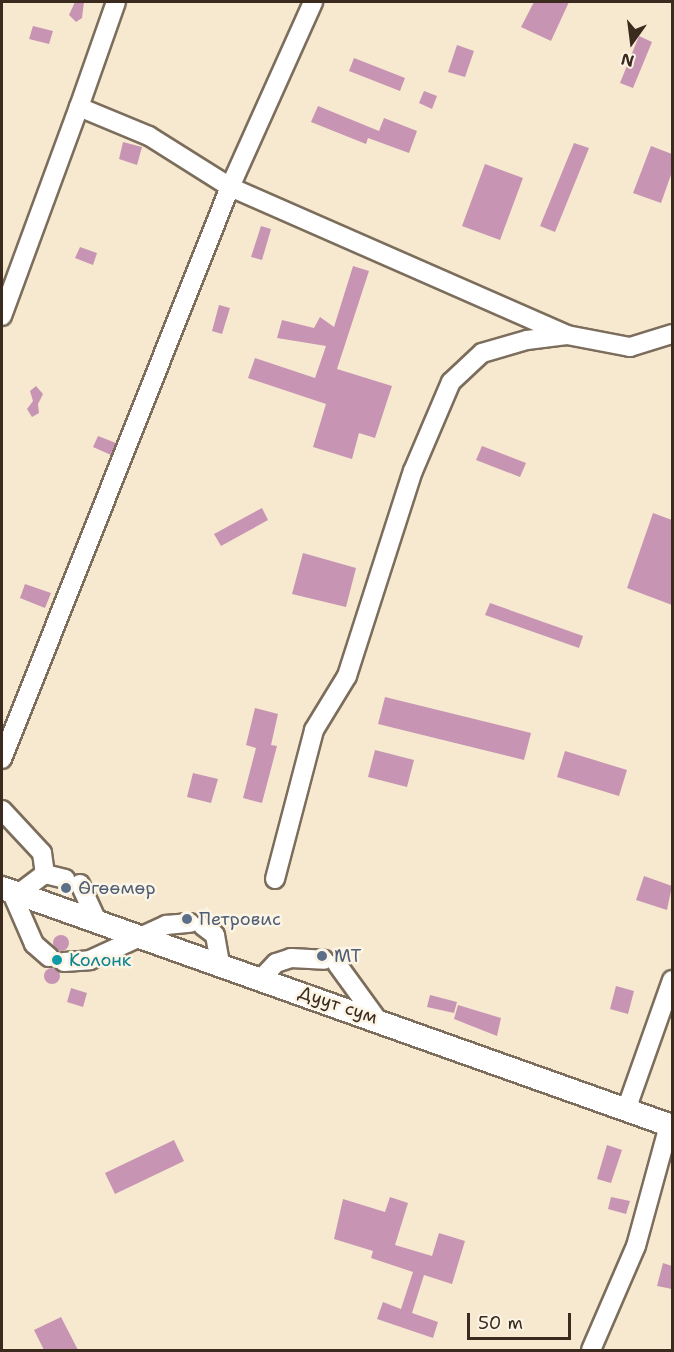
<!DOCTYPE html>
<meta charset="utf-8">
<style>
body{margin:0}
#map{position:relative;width:674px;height:1352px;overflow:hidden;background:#f6e9d0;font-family:"Shantell Sans",sans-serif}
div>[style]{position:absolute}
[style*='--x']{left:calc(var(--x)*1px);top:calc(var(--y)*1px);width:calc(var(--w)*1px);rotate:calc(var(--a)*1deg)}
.building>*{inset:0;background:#c795b3}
.round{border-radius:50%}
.roads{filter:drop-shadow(2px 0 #7c6d5c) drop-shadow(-2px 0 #7c6d5c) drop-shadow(0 2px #7c6d5c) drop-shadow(0 -2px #7c6d5c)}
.minor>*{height:18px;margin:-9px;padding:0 9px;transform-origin:9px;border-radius:9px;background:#fff}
.major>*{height:22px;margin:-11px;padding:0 11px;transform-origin:11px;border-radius:11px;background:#fff}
.dots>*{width:16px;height:16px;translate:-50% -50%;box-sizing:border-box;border:3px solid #fcf5e5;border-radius:50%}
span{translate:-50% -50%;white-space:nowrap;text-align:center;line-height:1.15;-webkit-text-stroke:5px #fcf5e5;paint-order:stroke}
.service-label{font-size:18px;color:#4e5e75}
.left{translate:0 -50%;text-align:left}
.culture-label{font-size:18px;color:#0d838f}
.street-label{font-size:18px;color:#3b2a1e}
.frame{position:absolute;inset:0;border:3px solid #3b2a1e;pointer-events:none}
.north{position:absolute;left:602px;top:12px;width:60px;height:60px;-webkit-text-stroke:4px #fcf5e5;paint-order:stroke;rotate:194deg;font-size:16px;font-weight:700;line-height:24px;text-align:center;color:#3b2a1e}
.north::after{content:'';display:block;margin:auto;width:21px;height:27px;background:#3b2a1e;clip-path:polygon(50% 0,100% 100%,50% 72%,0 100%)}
.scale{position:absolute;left:467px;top:1313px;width:104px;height:27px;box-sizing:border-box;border:3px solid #3b2a1e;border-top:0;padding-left:8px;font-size:18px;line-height:21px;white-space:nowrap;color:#3b2a1e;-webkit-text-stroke:4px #fcf5e5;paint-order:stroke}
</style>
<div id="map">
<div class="building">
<i style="clip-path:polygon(75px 2px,84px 2px,82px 18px,76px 22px,69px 15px)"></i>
<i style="clip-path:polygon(534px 2px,569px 2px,551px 41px,521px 27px)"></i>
<i style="clip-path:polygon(33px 26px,53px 31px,49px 44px,29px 39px)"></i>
<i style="clip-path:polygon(639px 36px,652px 42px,633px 88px,620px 83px)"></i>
<i style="clip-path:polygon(457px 45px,474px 51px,465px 77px,448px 72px)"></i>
<i style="clip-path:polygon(354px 58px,405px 78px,400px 91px,349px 71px)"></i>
<i style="clip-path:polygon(424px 91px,437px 96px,432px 109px,419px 103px)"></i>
<i style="clip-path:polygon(318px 106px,379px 131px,384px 118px,417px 131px,409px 153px,368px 138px,366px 144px,311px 122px)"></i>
<i style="clip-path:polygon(123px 142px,142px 147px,137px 165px,119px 159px)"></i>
<i style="clip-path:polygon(574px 143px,589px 148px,555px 232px,540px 226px)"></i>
<i style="clip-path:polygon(651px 146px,672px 154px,672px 172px,661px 203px,633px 193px)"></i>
<i style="clip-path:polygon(485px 164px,523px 178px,500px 240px,462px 226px)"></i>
<i style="clip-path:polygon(261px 226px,271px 229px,262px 260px,251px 257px)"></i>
<i style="clip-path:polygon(80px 247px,97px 253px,93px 265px,75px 258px)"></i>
<i style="clip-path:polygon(353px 266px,369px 271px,337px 369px,392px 386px,375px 438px,359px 433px,352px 459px,313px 447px,326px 404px,248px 378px,255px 358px,315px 378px,326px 346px,277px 338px,282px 320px,314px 328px,320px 317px,334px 327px)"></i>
<i style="clip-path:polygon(219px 305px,230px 308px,222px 334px,212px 331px)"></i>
<i style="clip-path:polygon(36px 386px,43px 394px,38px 404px,39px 413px,32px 417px,27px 409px,33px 401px,30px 391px)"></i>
<i style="clip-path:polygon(98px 436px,116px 443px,111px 455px,93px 447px)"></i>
<i style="clip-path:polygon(482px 446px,526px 463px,520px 477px,476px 460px)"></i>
<i style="clip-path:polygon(262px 508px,268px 520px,221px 546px,214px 534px)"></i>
<i style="clip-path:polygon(653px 513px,672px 520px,672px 605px,627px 588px)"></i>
<i style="clip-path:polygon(303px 553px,356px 568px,346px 607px,292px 594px)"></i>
<i style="clip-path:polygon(25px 584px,51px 593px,45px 608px,20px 598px)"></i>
<i style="clip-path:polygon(490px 603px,583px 636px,579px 648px,485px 615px)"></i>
<i style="clip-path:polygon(385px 697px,531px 733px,524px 760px,378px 724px)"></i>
<i style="clip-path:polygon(255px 708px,278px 714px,271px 745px,277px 746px,262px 803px,243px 798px,256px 748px,246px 745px)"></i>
<i style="clip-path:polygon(375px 750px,414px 760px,407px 787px,368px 777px)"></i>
<i style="clip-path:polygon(565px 751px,627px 770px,619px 796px,557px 777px)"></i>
<i style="clip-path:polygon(193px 773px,218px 779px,211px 803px,187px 797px)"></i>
<i style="clip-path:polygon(644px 876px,672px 886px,667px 910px,636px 900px)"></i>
<i class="round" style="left:53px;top:935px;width:16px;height:16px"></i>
<i class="round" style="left:44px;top:968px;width:16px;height:16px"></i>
<i style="clip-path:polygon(616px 986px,634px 991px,628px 1014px,610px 1009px)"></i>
<i style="clip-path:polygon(71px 988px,87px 993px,83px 1007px,67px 1002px)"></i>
<i style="clip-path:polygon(430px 995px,457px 1002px,454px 1013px,427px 1007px)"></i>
<i style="clip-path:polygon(458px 1005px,501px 1018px,497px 1036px,454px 1019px)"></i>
<i style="clip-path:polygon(174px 1140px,184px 1161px,115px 1194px,105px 1173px)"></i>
<i style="clip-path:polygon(607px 1145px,622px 1150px,611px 1183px,597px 1179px)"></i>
<i style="clip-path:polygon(390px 1197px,408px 1203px,395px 1245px,432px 1256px,439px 1233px,465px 1241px,452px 1284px,424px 1275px,412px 1313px,438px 1322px,433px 1338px,377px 1319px,383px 1302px,401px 1309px,413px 1272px,371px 1258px,373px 1251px,334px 1239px,343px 1199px,385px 1212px)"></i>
<i style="clip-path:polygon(611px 1197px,630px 1201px,626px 1214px,608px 1209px)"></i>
<i style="clip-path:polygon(663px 1263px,672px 1266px,672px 1289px,657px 1286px)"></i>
<i style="clip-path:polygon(61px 1317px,78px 1350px,44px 1350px,34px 1330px)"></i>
</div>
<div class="roads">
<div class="minor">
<i style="--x:79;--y:107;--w:111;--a:-70.6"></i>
<i style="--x:2;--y:316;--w:223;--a:-69.8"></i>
<i style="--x:79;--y:107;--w:76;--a:22.5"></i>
<i style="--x:149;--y:136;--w:96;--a:32.2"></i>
<i style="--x:230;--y:187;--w:368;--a:23.7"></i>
<i style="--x:567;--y:335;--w:64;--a:10.8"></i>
<i style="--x:630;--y:347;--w:44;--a:-17.2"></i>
<i style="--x:2;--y:759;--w:616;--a:-68.27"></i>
<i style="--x:230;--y:187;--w:203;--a:-65.8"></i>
<i style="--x:2;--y:810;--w:59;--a:47.1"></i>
<i style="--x:42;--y:853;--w:21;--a:82"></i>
<i style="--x:275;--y:879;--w:154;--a:-75.3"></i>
<i style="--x:314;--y:730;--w:63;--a:-58.6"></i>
<i style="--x:347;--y:676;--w:215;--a:-72.2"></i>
<i style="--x:413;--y:471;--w:97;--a:-66.9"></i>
<i style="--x:451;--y:382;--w:42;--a:-43.1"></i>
<i style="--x:482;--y:353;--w:47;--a:-16.1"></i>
<i style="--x:527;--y:340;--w:38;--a:-7"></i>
<i style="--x:80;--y:884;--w:41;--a:65.3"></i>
<i style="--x:11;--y:891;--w:58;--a:66.5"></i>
<i style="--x:34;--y:944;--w:20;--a:41"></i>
<i style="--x:18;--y:894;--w:34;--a:-37"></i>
<i style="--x:45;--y:874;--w:21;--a:14"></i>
<i style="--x:203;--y:926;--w:15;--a:37"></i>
<i style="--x:215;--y:935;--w:29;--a:80"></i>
<i style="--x:64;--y:962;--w:26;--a:-4"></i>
<i style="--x:90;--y:960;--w:84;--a:-24.7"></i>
<i style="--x:166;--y:925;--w:24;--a:-5"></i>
<i style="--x:337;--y:964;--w:68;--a:54"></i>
<i style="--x:261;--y:979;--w:22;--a:-47"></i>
<i style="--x:276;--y:963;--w:16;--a:-18"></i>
<i style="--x:291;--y:958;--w:33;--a:3"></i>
<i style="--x:626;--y:1110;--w:138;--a:-70.5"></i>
<i style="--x:591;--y:1350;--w:113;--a:-66.6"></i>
<i style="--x:636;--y:1246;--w:125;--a:-74.7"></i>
</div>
<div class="major">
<i style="--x:2;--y:888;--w:711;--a:19.56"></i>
</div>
</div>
<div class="dots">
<i style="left:66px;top:888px;background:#5c6f8a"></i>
<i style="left:187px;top:919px;background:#5c6f8a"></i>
<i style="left:322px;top:956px;background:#5c6f8a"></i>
<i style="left:57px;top:960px;background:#0f9aa8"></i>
</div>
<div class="service-label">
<span class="left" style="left:78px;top:888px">Өгөөмөр</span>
<span class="left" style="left:199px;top:919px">Петровиc</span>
<span class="left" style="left:334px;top:956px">MT</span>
</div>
<div class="culture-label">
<span class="left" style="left:69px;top:960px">Колонк</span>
</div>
<div class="street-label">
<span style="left:338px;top:1005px;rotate:19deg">Дуут сум</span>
</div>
<div class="frame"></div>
<div class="north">N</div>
<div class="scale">50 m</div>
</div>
